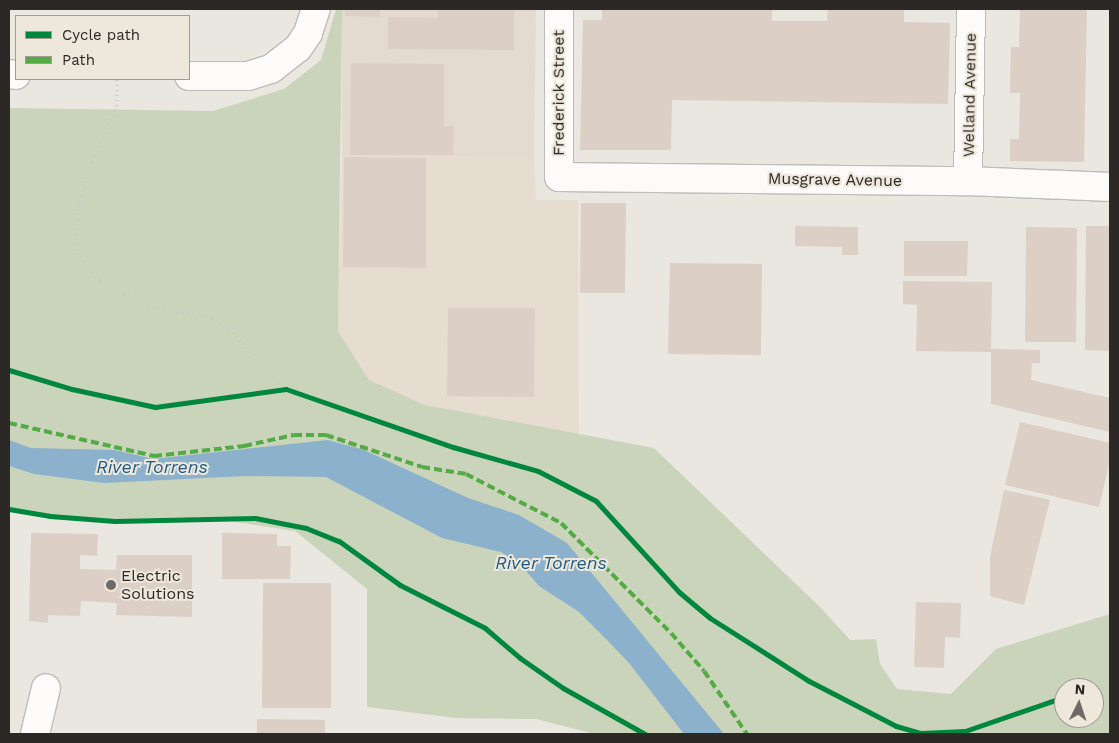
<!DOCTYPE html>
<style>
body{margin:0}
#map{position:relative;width:1119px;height:743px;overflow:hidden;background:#eae6e0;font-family:"Work Sans",sans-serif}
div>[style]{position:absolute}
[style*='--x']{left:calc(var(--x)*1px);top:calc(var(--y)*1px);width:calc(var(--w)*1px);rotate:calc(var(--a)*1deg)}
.built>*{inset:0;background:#e3dbcf}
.industrial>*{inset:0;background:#e7dcd0}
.green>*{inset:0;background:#cad4bb}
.water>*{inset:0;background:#8cb1cc}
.building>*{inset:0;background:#dccfc6}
.path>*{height:3px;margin-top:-1.5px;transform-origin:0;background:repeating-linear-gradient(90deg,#c9c8c6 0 1px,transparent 0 5px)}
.roads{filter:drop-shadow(1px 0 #bfbcb8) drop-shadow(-1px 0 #bfbcb8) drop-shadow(0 1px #bfbcb8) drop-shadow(0 -1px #bfbcb8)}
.minor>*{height:28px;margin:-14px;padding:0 14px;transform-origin:14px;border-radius:14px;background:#fcfbfa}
.quiet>*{height:4px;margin-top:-2px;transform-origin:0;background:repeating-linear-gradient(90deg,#54aa44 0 8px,transparent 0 12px)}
.cycleway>*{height:5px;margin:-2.5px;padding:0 2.5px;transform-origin:2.5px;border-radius:2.5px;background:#00873e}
.dots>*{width:14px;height:14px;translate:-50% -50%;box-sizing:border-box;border:2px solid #eee7dc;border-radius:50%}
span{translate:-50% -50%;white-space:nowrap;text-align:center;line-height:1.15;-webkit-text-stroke:4px #eee7dc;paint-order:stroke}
.street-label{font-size:16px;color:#2b2825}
.poi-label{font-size:16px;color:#2b2825}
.left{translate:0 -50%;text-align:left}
.water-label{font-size:18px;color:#1c5983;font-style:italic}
.frame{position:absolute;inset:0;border:10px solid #2b2825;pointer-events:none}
.legend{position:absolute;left:15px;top:15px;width:175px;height:65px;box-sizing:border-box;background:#eee7dc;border:1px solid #a09b93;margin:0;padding:6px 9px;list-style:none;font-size:15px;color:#2b2825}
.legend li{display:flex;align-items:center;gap:10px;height:25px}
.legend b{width:25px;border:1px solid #a09b93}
.north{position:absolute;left:1054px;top:678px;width:50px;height:50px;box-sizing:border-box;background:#eee7dc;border:1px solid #a09b93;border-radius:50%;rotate:4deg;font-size:14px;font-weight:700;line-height:20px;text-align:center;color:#2b2825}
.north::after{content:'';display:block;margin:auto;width:18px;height:22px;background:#6e6a66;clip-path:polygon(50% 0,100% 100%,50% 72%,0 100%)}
</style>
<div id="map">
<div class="built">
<i style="clip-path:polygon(342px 9px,536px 9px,534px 157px,342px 156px)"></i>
</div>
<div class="industrial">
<i style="clip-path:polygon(342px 156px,534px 157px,536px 200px,578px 200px,579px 437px,425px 405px,369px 380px,338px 331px)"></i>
</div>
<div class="green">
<i style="clip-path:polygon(evenodd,336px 9px,342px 9px,338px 331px,369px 380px,425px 405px,654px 448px,821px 608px,850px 640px,876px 639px,880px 664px,897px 689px,951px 694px,996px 649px,1110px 614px,1110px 734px,595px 734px,536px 719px,456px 718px,367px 707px,367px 589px,295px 531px,224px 520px,66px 520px,9px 512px,9px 108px,213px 111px,284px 89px,321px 60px,336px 9px,1064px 688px,1094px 688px,1094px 718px,1064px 718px,1064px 688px)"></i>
</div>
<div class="water">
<i style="clip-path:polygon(9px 440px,31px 448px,115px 450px,153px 459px,328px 440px,364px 450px,468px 498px,519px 515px,567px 543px,724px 734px,684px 734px,629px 663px,607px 640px,579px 612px,539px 586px,521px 565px,501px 552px,442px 538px,326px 477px,246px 476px,104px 483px,34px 474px,9px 466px)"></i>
</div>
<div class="building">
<i style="clip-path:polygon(345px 9px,380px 9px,380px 17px,345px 16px)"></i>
<i style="clip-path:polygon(438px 9px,514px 9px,514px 50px,388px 49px,388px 17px,438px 18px)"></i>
<i style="clip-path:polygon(602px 9px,772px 9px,772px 21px,827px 21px,828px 9px,904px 9px,904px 22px,950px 23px,948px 104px,672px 100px,671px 150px,580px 150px,583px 20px,602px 20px)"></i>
<i style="clip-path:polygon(1020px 9px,1087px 9px,1084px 162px,1010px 161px,1010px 139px,1019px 139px,1020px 93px,1010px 93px,1011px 47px,1019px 47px)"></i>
<i style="clip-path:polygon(351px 63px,444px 64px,444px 126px,454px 126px,453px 155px,350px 155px)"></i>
<i style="clip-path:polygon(344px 157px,426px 158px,426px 268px,343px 267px)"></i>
<i style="clip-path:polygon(581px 203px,626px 203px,625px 293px,580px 293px)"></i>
<i style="clip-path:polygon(795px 226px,858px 227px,858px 255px,842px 255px,842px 247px,795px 246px)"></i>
<i style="clip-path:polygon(1086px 226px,1110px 226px,1110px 351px,1085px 350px)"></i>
<i style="clip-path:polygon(1026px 227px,1077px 228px,1076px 342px,1025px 342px)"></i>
<i style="clip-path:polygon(904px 241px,968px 241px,967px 276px,904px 276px)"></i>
<i style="clip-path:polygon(670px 263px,762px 264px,761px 355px,668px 354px)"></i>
<i style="clip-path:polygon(903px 281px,992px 282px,991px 349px,1040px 350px,1040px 363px,1032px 363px,1031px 380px,1110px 398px,1110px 432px,991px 404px,991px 352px,916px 351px,917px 305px,903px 304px)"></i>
<i style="clip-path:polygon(448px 308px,535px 308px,534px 397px,447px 396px)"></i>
<i style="clip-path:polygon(1020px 422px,1110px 443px,1110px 460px,1099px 507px,1005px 485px)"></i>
<i style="clip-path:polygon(1004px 490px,1050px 500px,1024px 605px,990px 596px,990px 557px)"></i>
<i style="clip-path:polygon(31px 533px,98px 534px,97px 556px,80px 555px,80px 569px,116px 570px,117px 555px,192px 555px,192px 617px,116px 615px,117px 603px,81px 601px,80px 616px,48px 615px,48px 623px,29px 621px)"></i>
<i style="clip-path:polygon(222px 533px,277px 534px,277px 546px,291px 546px,290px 579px,222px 579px)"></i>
<i style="clip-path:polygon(263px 583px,331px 583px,331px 708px,262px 708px)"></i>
<i style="clip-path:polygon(916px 602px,961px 603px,960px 638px,945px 637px,944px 668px,914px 667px)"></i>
<i style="clip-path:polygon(257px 719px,325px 720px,325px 734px,257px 734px)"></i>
</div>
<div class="path">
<i style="--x:117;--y:79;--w:26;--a:90"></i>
<i style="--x:117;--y:105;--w:62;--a:113.7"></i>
<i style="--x:92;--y:162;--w:44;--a:107.2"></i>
<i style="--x:79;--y:204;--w:49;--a:93.5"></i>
<i style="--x:76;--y:253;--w:38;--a:48"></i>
<i style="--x:101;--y:281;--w:53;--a:28"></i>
<i style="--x:148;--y:306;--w:60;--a:8.7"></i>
<i style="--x:207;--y:315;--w:26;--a:32"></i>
<i style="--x:229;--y:329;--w:83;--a:46.5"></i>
</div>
<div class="roads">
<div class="minor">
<i style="--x:559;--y:9;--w:168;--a:90"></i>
<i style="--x:559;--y:177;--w:409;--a:0.6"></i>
<i style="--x:968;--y:181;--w:142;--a:2.4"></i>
<i style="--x:9;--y:74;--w:7;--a:8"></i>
<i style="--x:189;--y:76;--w:59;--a:0"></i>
<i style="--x:248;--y:76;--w:24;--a:-17"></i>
<i style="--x:271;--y:69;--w:34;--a:-38"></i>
<i style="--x:298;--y:48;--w:18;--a:-56"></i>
<i style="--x:308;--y:33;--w:25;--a:-72"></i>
<i style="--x:968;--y:181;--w:172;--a:-89"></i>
<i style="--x:35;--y:734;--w:47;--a:-76.6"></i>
</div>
</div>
<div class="quiet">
<i style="--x:9;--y:423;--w:149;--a:12.8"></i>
<i style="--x:154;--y:456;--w:91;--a:-6.3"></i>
<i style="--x:244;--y:446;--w:51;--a:-12.4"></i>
<i style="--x:294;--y:435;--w:32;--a:0"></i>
<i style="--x:326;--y:435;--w:101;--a:18.4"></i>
<i style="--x:422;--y:467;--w:45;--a:9"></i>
<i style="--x:466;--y:474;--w:107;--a:27.3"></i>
<i style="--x:561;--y:523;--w:156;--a:45"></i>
<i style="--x:671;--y:633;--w:50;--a:49"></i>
<i style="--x:704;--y:671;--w:76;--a:55.7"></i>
</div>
<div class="cycleway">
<i style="--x:9;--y:370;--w:66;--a:16.8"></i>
<i style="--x:72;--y:389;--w:85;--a:12.2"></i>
<i style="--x:155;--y:407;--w:132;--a:-7.8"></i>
<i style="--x:286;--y:389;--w:177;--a:19.2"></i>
<i style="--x:453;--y:447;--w:88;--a:15.8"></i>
<i style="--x:538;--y:471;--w:65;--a:27.3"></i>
<i style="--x:596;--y:501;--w:123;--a:47.6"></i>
<i style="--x:679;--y:592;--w:40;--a:40"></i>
<i style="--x:710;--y:618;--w:117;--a:32.5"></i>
<i style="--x:809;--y:681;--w:98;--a:27.3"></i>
<i style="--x:896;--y:726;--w:26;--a:16"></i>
<i style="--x:921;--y:733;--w:44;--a:-2.6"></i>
<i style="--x:965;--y:731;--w:105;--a:-19"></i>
<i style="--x:9;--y:509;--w:42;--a:9.7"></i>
<i style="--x:50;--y:516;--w:65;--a:4.4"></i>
<i style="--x:115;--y:521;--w:140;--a:-1.2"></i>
<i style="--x:255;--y:518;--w:52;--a:11.1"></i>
<i style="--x:306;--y:528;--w:35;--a:22"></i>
<i style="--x:339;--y:541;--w:75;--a:35.8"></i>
<i style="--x:400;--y:585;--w:95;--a:26.8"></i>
<i style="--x:485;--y:628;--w:46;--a:40.6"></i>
<i style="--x:520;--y:658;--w:52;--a:34.9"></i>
<i style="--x:563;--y:688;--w:94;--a:29.3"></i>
</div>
<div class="dots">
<i style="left:111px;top:585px;background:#6e6a66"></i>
</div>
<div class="street-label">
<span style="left:559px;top:93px;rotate:-90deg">Frederick Street</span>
<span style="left:970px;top:95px;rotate:-89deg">Welland Avenue</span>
<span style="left:835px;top:180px;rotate:1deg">Musgrave Avenue</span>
</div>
<div class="poi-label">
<span class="left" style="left:121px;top:585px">Electric<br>Solutions</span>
</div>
<div class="water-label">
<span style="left:152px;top:467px">River Torrens</span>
<span style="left:551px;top:563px">River Torrens</span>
</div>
<div class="frame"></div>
<ul class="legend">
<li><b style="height:6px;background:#00873e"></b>Cycle path</li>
<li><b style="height:6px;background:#54aa44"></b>Path</li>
</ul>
<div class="north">N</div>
</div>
